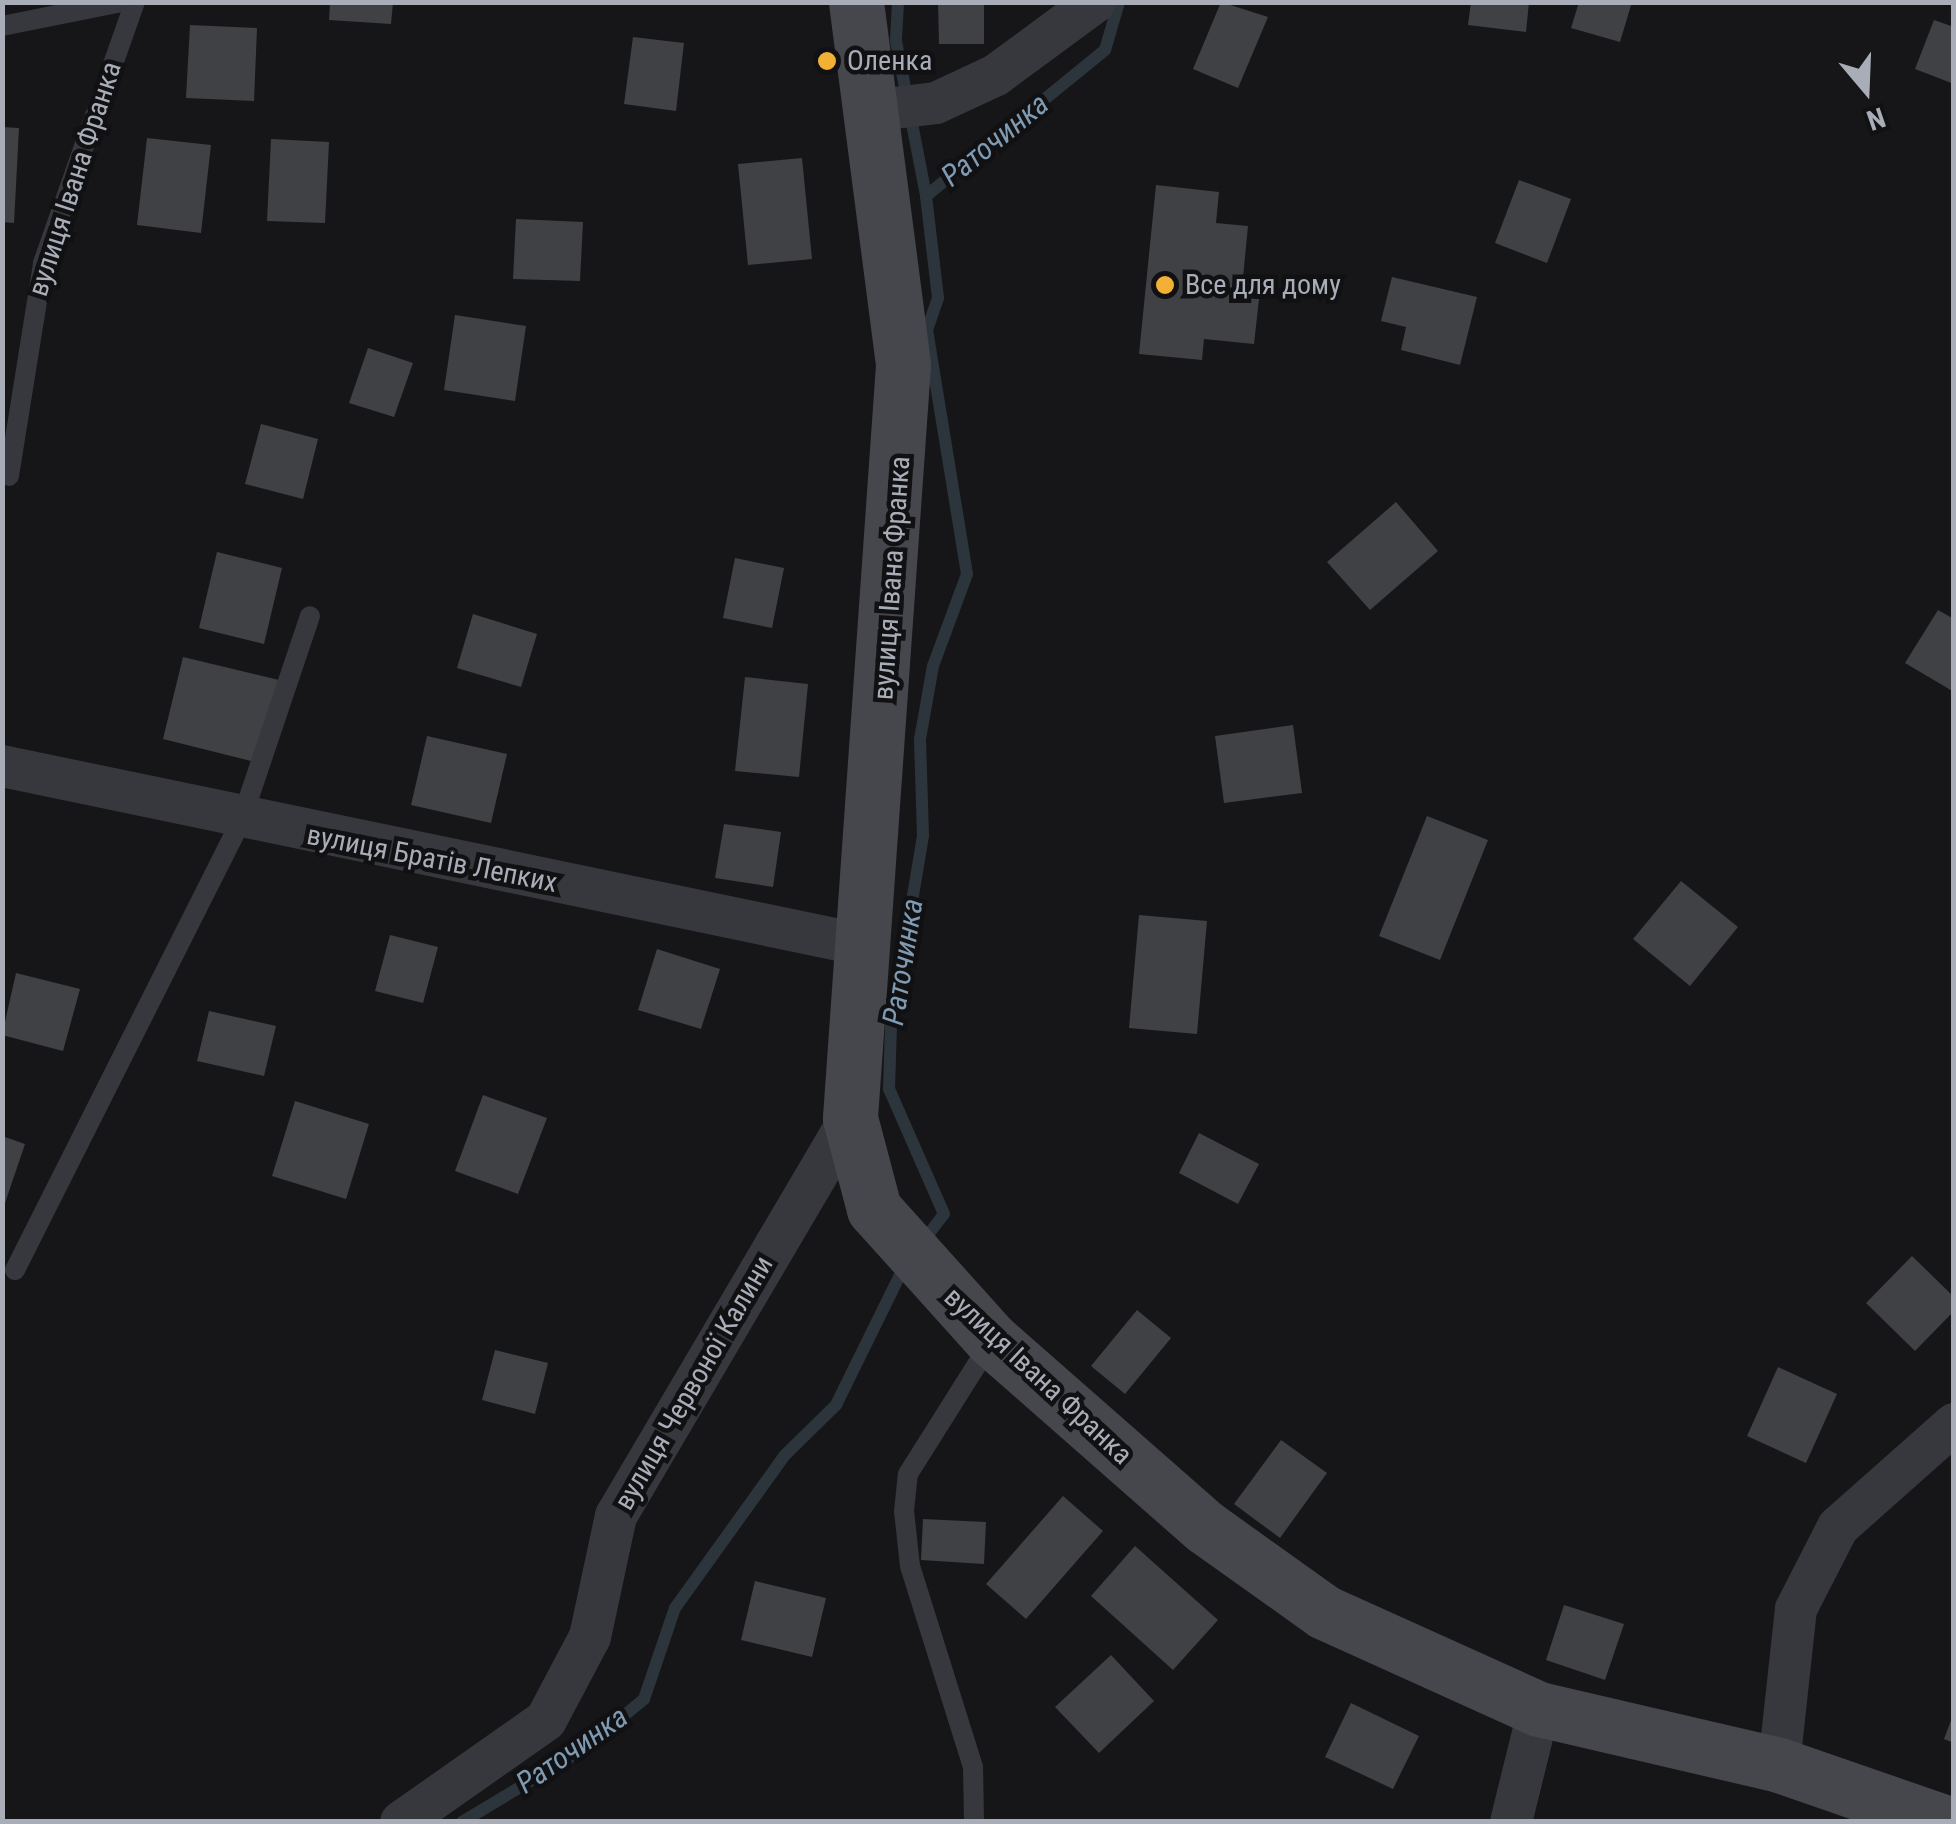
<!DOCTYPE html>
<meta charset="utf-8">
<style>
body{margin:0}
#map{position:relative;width:1956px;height:1824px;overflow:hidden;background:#161618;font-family:"Roboto Condensed",sans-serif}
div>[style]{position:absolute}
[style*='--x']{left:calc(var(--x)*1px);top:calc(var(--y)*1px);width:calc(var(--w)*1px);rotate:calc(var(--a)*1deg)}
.stream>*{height:12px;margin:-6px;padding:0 6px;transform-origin:6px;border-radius:6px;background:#2c353c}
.building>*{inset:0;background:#404145}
.lane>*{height:20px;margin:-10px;padding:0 10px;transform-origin:10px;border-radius:10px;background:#37383d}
.street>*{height:42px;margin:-21px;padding:0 21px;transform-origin:21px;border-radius:21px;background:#37383d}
.secondary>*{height:55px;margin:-27.5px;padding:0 27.5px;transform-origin:27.5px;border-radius:27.5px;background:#45474d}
.dots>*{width:28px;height:28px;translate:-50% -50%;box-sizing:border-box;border:5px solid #111113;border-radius:50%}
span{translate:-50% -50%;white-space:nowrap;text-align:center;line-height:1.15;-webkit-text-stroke:9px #111113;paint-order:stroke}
.poi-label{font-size:28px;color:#a8adb8}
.left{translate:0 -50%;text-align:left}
.street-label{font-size:28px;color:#a8adb8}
.water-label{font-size:30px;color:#7f9bb3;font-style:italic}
.frame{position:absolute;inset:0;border:5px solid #a8adb8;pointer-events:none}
.north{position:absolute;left:1816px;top:40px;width:100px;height:100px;-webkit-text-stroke:8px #111113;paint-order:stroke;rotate:161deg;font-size:28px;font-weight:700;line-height:40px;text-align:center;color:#a8adb8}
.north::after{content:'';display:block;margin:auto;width:35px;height:45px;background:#a8adb8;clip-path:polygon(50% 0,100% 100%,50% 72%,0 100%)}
</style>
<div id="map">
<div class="stream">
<i style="--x:898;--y:2;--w:39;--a:93"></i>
<i style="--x:896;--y:41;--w:158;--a:79"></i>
<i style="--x:922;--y:1243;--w:36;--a:-53"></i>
<i style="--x:944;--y:1214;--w:137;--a:-113.7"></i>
<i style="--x:889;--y:1089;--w:62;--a:-88.2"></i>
<i style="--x:891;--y:1027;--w:195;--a:-80.5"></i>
<i style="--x:923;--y:835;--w:96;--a:-91.8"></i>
<i style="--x:920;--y:739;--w:74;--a:-79.9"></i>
<i style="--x:933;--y:666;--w:98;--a:-69.7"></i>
<i style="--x:967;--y:574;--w:247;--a:-99.3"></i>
<i style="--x:927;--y:330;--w:34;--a:-71"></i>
<i style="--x:938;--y:298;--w:103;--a:-96.7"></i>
<i style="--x:926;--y:196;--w:231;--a:-39.2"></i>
<i style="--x:1105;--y:50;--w:50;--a:-73.7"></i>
<i style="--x:462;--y:1822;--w:144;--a:-31"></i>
<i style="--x:585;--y:1748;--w:77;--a:-39.7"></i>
<i style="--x:644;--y:1699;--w:96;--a:-71.2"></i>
<i style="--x:675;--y:1608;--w:188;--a:-54.3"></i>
<i style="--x:785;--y:1455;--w:71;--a:-44.4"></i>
<i style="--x:836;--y:1405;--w:158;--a:-63.8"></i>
</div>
<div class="building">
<i style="clip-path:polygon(330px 2px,393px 2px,391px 24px,329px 20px)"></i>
<i style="clip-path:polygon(938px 2px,984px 2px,984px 44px,939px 44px)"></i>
<i style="clip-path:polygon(1221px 2px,1268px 17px,1238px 88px,1193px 69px)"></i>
<i style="clip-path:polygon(1471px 2px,1529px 2px,1526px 32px,1468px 25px)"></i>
<i style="clip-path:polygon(1579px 2px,1632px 2px,1620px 42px,1571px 28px)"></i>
<i style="clip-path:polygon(1934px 20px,1954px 27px,1954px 84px,1915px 69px)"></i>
<i style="clip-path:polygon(190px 25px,257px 28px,254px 101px,186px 98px)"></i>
<i style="clip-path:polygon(633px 37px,684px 43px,676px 111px,624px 104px)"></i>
<i style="clip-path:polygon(2px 127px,19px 128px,14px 223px,2px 222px)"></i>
<i style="clip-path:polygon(147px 138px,211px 145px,201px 233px,137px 225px)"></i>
<i style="clip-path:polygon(271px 139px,329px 142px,325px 223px,267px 221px)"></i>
<i style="clip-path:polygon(802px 158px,812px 259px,748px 265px,738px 164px)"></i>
<i style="clip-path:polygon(1519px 180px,1571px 199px,1547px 263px,1495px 243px)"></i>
<i style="clip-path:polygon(1156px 185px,1219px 192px,1216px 223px,1248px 226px,1241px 298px,1259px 299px,1254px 344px,1204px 339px,1202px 360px,1139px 354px)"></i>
<i style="clip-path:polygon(516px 219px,583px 222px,580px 281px,513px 279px)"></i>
<i style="clip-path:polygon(1392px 277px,1477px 297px,1460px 365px,1401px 350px,1406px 327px,1381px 321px)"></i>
<i style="clip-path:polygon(455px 315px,526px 326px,515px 401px,444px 390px)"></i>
<i style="clip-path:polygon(368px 348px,413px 363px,394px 417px,349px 403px)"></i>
<i style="clip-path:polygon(261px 424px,318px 439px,303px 499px,245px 484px)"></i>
<i style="clip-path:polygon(1396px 502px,1438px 551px,1370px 610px,1327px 562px)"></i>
<i style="clip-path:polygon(217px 552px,282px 568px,264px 644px,199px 628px)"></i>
<i style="clip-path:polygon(735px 558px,784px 568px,772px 628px,723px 618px)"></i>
<i style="clip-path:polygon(1938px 610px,1954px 619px,1954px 692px,1905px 663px)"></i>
<i style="clip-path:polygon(473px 614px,537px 634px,521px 687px,457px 668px)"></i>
<i style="clip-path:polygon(183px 657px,279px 680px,259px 763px,163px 739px)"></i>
<i style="clip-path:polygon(745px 677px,808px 684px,799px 777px,735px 771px)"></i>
<i style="clip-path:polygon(1293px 725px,1302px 793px,1224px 803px,1215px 736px)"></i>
<i style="clip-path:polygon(427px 736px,507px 754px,491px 823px,411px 805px)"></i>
<i style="clip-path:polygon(1427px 816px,1488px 840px,1440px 960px,1379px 936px)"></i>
<i style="clip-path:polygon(724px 824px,781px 832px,773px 887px,715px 878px)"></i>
<i style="clip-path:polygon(1681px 881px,1738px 927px,1690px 986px,1633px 939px)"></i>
<i style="clip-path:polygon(1139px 915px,1207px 921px,1197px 1034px,1129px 1028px)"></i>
<i style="clip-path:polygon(390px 935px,438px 947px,423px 1003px,375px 991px)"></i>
<i style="clip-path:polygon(657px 949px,720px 969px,701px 1029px,638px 1010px)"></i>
<i style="clip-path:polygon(16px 973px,80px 989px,63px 1051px,2px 1035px)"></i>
<i style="clip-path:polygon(209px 1011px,276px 1026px,264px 1076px,197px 1061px)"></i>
<i style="clip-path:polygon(483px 1095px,547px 1118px,518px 1194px,455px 1171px)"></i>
<i style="clip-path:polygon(295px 1101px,369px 1124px,346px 1199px,272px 1176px)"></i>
<i style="clip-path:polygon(1199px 1133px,1259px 1164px,1238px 1204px,1179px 1173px)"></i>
<i style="clip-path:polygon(2px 1136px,25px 1144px,3px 1209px,2px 1209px)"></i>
<i style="clip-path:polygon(1912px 1256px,1954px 1297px,1954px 1311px,1915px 1351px,1866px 1303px)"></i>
<i style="clip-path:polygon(1137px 1310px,1171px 1338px,1125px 1394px,1091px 1366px)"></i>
<i style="clip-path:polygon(495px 1350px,548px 1363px,535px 1414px,482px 1400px)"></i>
<i style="clip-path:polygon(1778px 1367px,1837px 1394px,1806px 1463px,1747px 1436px)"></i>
<i style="clip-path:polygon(1281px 1440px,1327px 1473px,1280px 1538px,1234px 1504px)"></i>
<i style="clip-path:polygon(1063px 1496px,1103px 1531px,1026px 1619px,986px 1584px)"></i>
<i style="clip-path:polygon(923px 1519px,986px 1522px,984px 1564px,921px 1560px)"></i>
<i style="clip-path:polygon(1135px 1546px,1218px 1620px,1173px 1670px,1091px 1596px)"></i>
<i style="clip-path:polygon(755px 1581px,826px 1598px,812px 1657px,741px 1640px)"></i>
<i style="clip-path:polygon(1564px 1605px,1624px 1624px,1605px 1680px,1546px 1660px)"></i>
<i style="clip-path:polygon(1111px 1655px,1154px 1701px,1099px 1753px,1055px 1707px)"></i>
<i style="clip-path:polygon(1351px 1703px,1419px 1736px,1393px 1789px,1325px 1757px)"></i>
<i style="clip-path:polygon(1953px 1715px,1954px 1715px,1954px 1743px,1944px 1739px)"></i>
</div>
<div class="lane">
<i style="--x:2;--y:26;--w:121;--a:-11.4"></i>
<i style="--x:9;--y:476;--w:216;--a:-80.9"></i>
<i style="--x:43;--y:263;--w:277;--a:-70.6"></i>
<i style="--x:15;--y:1270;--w:503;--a:-63.28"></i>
<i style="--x:241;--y:821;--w:216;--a:-71.4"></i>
<i style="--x:974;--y:1822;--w:55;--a:-91"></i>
<i style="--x:973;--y:1767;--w:211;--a:-107.4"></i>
<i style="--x:910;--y:1566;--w:55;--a:-96.2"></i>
<i style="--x:904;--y:1511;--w:37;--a:-84"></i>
<i style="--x:908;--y:1474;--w:156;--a:-57.8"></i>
</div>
<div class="street">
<i style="--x:869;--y:111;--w:67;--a:-6.8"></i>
<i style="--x:936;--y:103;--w:66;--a:-25"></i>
<i style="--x:996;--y:75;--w:123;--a:-36.4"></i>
<i style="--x:2;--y:766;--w:879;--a:11.74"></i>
<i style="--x:1779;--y:1765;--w:157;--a:-83.8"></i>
<i style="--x:1796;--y:1609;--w:92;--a:-62.9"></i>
<i style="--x:1838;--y:1527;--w:155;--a:-41.6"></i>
<i style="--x:401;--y:1822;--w:177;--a:-35.1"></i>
<i style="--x:546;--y:1720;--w:94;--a:-62.1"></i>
<i style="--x:590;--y:1637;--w:124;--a:-77.9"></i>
<i style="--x:616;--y:1516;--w:462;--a:-59.5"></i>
<i style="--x:1511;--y:1822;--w:116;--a:-76.1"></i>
</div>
<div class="secondary">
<i style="--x:856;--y:2;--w:366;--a:82.6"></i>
<i style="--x:903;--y:365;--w:755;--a:94.03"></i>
<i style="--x:850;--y:1118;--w:94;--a:75.2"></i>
<i style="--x:874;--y:1209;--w:176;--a:48"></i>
<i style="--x:992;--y:1340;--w:283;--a:41.3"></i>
<i style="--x:1205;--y:1527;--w:146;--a:35.5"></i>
<i style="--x:1324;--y:1612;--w:236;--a:24.3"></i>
<i style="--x:1539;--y:1709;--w:246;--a:13.1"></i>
<i style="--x:1779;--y:1765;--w:175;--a:19.1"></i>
</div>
<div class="dots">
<i style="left:827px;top:61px;background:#f2b134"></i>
<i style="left:1165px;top:285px;background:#f2b134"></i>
</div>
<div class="poi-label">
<span class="left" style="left:847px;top:61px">Оленка</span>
<span class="left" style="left:1185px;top:285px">Все для дому</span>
</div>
<div class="street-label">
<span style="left:75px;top:179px;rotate:-72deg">вулиця Івана Франка</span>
<span style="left:892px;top:578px;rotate:-86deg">вулиця Івана Франка</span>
<span style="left:432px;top:859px;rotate:11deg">вулиця Братів Лепких</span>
<span style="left:1038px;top:1376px;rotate:43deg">вулиця Івана Франка</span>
<span style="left:694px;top:1383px;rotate:-60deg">вулиця Червоної Калини</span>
</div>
<div class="water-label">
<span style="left:995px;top:140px;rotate:-39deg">Раточинка</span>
<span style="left:903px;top:962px;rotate:-81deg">Раточинка</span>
<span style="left:572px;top:1750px;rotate:-35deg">Раточинка</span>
</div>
<div class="frame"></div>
<div class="north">N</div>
</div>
